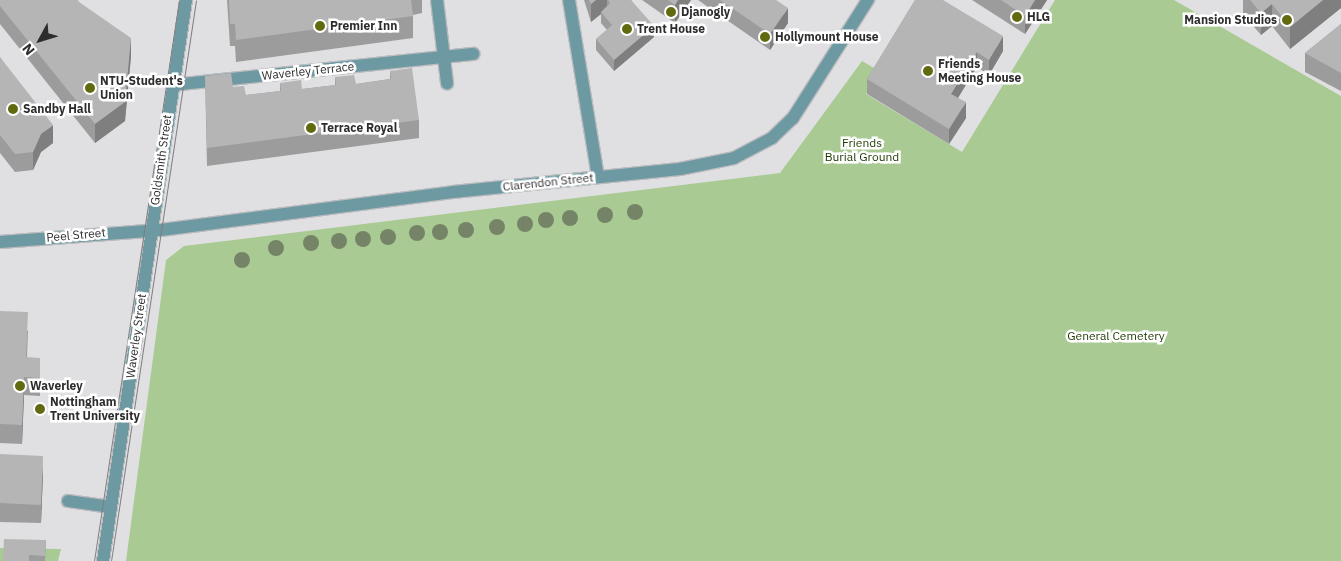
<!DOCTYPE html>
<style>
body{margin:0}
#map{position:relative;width:1341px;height:561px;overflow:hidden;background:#e0e0e3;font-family:"IBM Plex Sans",sans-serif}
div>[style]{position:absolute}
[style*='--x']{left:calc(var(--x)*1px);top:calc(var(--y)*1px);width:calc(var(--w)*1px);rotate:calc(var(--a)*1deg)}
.green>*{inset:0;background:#a9cb93}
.roads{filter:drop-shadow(1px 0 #bcbcbf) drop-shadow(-1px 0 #bcbcbf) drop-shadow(0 1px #bcbcbf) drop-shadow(0 -1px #bcbcbf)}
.minor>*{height:12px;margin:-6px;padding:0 6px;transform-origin:6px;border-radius:6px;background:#6c99a2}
.tram>*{height:1px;margin:-0.5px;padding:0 0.5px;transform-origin:0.5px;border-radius:0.5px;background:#7f7f81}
.trees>*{width:16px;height:16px;margin:-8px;border-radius:50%;background:#758467}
.wall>*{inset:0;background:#9d9c9d}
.shaded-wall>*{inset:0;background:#7f7f7f}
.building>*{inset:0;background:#b6b5b6}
.dots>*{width:14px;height:14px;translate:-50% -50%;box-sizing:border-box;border:2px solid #fff;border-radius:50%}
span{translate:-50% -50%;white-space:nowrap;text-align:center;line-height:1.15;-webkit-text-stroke:5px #fff;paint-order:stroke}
.poi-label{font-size:12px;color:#2d2d2e;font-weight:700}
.left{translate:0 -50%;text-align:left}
.right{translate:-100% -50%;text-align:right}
.street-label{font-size:12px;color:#2d2d2e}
.park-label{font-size:12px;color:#1d3902}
.north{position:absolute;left:15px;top:15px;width:50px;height:50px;-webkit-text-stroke:4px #fff;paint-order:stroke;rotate:231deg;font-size:14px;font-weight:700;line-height:20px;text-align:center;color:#2d2d2e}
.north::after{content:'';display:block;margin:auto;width:18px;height:22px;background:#2d2d2e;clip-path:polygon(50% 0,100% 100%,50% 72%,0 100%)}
</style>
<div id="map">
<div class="green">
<i style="clip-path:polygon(1055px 0,1174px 0,1341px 96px,1341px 561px,126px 561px,166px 260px,184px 246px,780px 173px,862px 61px,879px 71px,866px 94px,962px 152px)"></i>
<i style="clip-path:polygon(0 548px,61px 549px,58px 561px,0 561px)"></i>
</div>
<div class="roads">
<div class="minor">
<i style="--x:437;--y:0;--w:84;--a:83.1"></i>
<i style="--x:569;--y:0;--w:179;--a:80.7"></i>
<i style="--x:172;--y:85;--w:303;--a:-5.9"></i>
<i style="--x:0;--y:242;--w:161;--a:-4.3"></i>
<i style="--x:161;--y:230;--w:294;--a:-7.4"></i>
<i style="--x:453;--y:192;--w:228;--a:-5.8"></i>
<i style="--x:680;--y:169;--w:55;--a:-11.5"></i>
<i style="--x:734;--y:158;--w:43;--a:-27.8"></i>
<i style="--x:772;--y:138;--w:29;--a:-44"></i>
<i style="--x:793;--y:118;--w:140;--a:-57.6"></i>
<i style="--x:68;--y:501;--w:43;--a:7.9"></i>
<i style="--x:103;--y:561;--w:567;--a:-81.58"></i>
</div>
</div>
<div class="tram">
<i style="--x:94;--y:561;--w:567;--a:-81.38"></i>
<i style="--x:111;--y:561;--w:567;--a:-81.38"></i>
</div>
<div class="trees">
<i style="left:635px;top:212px"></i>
<i style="left:605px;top:215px"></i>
<i style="left:570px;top:218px"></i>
<i style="left:546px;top:220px"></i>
<i style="left:525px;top:224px"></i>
<i style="left:497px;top:227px"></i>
<i style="left:466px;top:230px"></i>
<i style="left:440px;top:232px"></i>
<i style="left:417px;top:233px"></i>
<i style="left:388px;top:237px"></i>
<i style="left:363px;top:239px"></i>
<i style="left:339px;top:241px"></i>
<i style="left:311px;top:243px"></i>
<i style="left:276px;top:248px"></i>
<i style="left:242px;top:260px"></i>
</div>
<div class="wall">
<i style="clip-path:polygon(0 0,79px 2px,131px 56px,125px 121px,95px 143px,0 24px)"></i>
<i style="clip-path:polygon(227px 0,422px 0,422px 13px,413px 15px,413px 38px,236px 62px,235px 46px,230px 46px)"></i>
<i style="clip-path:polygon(584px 0,631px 0,654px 37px,614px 71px,596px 50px,596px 39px,607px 30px,601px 23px,601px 14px,591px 22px)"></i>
<i style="clip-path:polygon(642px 0,691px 0,675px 23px)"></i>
<i style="clip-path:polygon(698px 0,776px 0,788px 23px,770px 50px)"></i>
<i style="clip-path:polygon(915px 0,1003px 51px,989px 75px,977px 67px,958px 98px,966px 118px,949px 144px,867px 94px,867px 79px)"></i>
<i style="clip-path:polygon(972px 0,1047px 0,1025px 34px)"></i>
<i style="clip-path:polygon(1243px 0,1341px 0,1341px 8px,1290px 49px,1272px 26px,1261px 35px,1243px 14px)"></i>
<i style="clip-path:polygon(1341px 24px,1341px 91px,1305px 72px,1305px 53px)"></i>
<i style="clip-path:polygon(0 57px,53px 143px,41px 152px,33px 170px,15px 172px,0 153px)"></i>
<i style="clip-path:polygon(390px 71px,419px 120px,419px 138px,207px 166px,205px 76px,233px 87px,246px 95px,280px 91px,280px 83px,302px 89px,335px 85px,335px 77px,356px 84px,390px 79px)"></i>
<i style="clip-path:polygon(0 311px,28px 331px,27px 357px,40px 376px,40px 396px,24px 395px,22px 444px,0 443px)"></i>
<i style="clip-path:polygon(0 454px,43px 474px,41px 523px,0 522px)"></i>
<i style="clip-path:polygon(46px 540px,45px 561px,3px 561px)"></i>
</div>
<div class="shaded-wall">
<i style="clip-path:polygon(596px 0,607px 0,607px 9px,601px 12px,601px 14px,591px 22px,591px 4px)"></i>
<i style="clip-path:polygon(678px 0,691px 0,675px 23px,675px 5px)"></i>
<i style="clip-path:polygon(1035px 0,1047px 0,1025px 34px,1025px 16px)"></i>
<i style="clip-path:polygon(1323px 0,1341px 0,1341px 8px,1290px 49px,1290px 27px)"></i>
<i style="clip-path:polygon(1272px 4px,1272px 26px,1261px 35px,1261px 13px)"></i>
<i style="clip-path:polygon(788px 8px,788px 23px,770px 50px,770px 34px)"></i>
<i style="clip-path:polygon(654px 26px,654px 37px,614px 71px,614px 60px)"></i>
<i style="clip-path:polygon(1003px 36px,1003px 51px,989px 75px,989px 60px)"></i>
<i style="clip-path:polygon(131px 38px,131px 56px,125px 121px,95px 143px,95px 124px)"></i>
<i style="clip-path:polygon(977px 52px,977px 67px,951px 109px,951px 94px)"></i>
<i style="clip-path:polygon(966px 102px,966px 118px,949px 144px,949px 129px)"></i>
<i style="clip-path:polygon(53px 125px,53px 143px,41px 152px,33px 170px,33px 152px,41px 134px)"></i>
<i style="clip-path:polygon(24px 377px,24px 395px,22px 444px,22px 425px)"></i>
<i style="clip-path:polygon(43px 456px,43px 474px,41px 523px,41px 505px)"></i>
</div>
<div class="building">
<i style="clip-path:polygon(0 0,78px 0,79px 2px,131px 38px,125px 102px,95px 124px,0 6px)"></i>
<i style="clip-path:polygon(229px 0,411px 0,413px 16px,236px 40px,235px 24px,230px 24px)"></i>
<i style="clip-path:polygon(589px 0,596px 0,591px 4px)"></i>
<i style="clip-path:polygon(608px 0,631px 0,654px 26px,614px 60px,596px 39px,612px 25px,601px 12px,610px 3px)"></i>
<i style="clip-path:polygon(668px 0,678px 0,675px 5px)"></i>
<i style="clip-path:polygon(720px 0,776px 0,788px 8px,770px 34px)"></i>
<i style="clip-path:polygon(915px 0,943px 0,1003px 36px,989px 60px,977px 52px,951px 94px,966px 102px,949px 129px,867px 79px)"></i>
<i style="clip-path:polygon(1001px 0,1035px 0,1025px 16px)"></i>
<i style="clip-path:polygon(1250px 0,1323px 0,1290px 27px,1272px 4px,1261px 13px)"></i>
<i style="clip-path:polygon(1341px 24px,1341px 73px,1305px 53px)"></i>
<i style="clip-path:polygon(0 57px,53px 125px,41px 134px,33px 152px,15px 154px,0 135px)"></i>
<i style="clip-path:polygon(412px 68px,419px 120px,207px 148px,205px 76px,231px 73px,233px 87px,244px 86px,246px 95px,281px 91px,280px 83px,301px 80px,302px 89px,336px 85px,335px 77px,354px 75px,356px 84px,391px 79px,390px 71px)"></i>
<i style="clip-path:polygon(0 311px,28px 312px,26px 357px,40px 358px,40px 378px,24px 377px,22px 425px,0 424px)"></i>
<i style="clip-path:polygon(0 454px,43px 456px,41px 505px,0 503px)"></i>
<i style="clip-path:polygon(4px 539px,46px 540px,45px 556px,29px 555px,29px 561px,3px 561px)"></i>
</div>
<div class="dots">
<i style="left:671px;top:12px;background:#626a0f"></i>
<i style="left:1017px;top:17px;background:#626a0f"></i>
<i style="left:1287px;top:20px;background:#626a0f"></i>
<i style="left:320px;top:26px;background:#626a0f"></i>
<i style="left:627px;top:29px;background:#626a0f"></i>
<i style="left:765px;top:37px;background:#626a0f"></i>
<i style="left:928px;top:71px;background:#626a0f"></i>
<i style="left:90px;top:88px;background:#626a0f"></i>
<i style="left:13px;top:109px;background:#626a0f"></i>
<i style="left:311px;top:128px;background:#626a0f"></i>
<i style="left:20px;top:386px;background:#626a0f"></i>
<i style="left:40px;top:409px;background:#626a0f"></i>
</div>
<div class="poi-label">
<span class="left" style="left:681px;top:12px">Djanogly</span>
<span class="left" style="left:1027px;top:17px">HLG</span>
<span class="right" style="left:1277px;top:20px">Mansion Studios</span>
<span class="left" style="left:330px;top:26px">Premier Inn</span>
<span class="left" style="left:637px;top:29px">Trent House</span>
<span class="left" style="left:775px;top:37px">Hollymount House</span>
<span class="left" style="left:938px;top:71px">Friends<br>Meeting House</span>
<span class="left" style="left:100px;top:88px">NTU-Student's<br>Union</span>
<span class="left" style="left:23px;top:109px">Sandby Hall</span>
<span class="left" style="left:321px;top:128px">Terrace Royal</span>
<span class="left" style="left:30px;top:386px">Waverley</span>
<span class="left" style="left:50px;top:409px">Nottingham<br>Trent University</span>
</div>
<div class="street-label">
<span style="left:308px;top:71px;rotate:-6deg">Waverley Terrace</span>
<span style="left:161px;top:160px;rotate:-82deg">Goldsmith Street</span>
<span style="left:548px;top:182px;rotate:-6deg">Clarendon Street</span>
<span style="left:76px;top:235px;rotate:-5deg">Peel Street</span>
<span style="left:136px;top:336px;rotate:-82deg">Waverley Street</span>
</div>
<div class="park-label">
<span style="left:862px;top:150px">Friends<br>Burial Ground</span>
<span style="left:1116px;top:336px">General Cemetery</span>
</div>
<div class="north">N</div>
</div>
